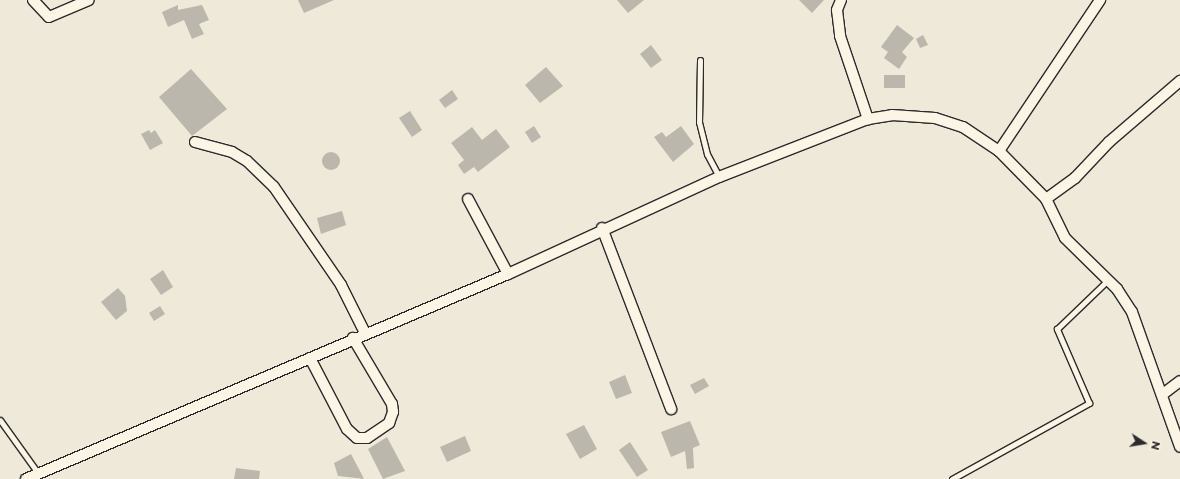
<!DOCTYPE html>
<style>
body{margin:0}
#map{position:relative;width:1180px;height:479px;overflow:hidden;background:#efe9da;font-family:"Playpen Sans",sans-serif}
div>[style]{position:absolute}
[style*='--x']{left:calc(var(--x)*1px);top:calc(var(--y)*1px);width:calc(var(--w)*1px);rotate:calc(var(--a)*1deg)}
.building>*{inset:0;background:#bcb7ac}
.round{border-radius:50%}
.roads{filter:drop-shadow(1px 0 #2b2b2b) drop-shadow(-1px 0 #2b2b2b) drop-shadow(0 1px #2b2b2b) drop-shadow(0 -1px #2b2b2b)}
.service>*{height:5px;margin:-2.5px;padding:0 2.5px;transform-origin:2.5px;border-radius:2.5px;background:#fcf5e5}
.minor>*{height:10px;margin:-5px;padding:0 5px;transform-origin:5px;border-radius:5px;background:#fcf5e5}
span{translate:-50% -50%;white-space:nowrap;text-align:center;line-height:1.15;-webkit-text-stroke:4px #fcf5e5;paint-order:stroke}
.north{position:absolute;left:1124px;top:423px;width:40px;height:40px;-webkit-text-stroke:3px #fcf5e5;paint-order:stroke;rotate:102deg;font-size:11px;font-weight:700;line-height:16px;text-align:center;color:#2b2b2b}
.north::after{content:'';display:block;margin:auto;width:14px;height:18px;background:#2b2b2b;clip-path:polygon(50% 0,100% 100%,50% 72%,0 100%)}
</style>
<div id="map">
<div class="building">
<i style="clip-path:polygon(298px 0,334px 0,304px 13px)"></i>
<i style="clip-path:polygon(617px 0,644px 0,628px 13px)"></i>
<i style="clip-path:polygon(799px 0,824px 0,812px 13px)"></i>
<i style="clip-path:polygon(178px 5px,178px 10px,202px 5px,209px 20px,199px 24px,204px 34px,192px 39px,184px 20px,168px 27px,162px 12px)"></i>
<i style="clip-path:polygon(897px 25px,914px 38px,902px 52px,907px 57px,899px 69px,884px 58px,888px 52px,881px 47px)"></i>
<i style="clip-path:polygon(923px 35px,928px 45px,920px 48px,916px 39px)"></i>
<i style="clip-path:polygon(651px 45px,662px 60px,651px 68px,640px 54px)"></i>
<i style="clip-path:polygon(546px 67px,563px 86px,540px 103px,525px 85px)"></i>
<i style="clip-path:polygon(191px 69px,227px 109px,192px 136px,159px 97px)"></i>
<i style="clip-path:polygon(884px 75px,905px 75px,905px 88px,884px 88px)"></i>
<i style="clip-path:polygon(452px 90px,458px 99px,445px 108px,439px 100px)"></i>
<i style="clip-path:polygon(410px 111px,422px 130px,412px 137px,399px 118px)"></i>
<i style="clip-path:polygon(534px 126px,541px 137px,532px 143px,525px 132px)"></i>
<i style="clip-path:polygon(681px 126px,694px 144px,673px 162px,654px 137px,662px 132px,666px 137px)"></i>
<i style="clip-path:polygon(472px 127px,482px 140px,496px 129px,510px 147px,478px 172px,474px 167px,464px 174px,458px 165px,464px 160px,451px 143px)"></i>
<i style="clip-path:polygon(149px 130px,151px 133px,155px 130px,163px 143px,150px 150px,141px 134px)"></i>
<i class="round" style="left:322px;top:152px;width:18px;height:18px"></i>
<i style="clip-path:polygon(342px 211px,346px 225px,321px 234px,317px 218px)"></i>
<i style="clip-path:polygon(163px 270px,173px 287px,161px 295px,150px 279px)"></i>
<i style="clip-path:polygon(118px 288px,125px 296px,127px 311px,116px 320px,101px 302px)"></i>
<i style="clip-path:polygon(160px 306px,165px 314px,154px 321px,149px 313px)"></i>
<i style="clip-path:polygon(625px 375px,632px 393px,616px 399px,609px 382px)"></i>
<i style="clip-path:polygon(704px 378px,709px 386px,695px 394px,690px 385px)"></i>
<i style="clip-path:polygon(690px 421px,700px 445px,693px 448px,694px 468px,687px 469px,685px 451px,671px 457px,661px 432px)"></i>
<i style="clip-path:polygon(584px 425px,597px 449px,580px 459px,566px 434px)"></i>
<i style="clip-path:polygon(465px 436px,471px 451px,447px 462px,440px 447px)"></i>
<i style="clip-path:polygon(387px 437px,405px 471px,383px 479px,368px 449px)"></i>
<i style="clip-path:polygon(630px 442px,648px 470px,637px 477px,619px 450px)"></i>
<i style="clip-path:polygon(351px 454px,361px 473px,364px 479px,338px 476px,334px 463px)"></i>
<i style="clip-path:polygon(236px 468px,260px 471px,259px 479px,234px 479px)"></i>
</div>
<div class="roads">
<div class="service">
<i style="--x:700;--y:60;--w:62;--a:90.9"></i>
<i style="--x:699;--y:122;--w:33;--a:76"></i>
<i style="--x:707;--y:154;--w:26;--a:62"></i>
<i style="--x:0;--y:420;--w:65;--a:54.4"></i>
<i style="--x:952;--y:479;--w:157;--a:-29"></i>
<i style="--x:1089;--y:403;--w:81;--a:-113.4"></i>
<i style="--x:1057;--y:329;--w:71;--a:-43.9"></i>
</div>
<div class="minor">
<i style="--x:33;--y:0;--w:23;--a:47"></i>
<i style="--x:49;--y:17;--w:43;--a:-23"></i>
<i style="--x:841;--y:0;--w:11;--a:112"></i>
<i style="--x:837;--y:10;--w:26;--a:83"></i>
<i style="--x:840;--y:36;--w:88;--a:71.4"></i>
<i style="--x:195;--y:142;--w:38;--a:15"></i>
<i style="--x:232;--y:152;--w:17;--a:31"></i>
<i style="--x:247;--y:161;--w:37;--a:44"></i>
<i style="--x:274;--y:187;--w:119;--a:55.6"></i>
<i style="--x:341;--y:285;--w:54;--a:63.4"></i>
<i style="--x:999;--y:151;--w:182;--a:-56.2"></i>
<i style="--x:468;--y:199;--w:85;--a:61.9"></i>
<i style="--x:1046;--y:199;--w:36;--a:-36"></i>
<i style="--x:1075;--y:178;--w:50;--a:-46.6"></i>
<i style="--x:1109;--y:142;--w:94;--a:-40.7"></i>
<i style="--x:602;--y:228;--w:194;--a:69.1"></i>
<i style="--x:310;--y:358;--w:80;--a:62.5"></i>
<i style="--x:347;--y:429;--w:13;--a:42"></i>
<i style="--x:357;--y:438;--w:10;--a:0"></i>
<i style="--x:367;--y:438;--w:27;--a:-34"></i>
<i style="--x:389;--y:423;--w:12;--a:-70"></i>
<i style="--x:393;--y:412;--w:8;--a:-97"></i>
<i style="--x:392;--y:404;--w:77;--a:-120.6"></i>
<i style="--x:1163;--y:394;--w:21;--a:-37"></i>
<i style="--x:26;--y:479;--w:524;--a:-23.04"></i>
<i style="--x:508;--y:274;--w:232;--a:-24.7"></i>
<i style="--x:719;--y:177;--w:160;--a:-21.3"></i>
<i style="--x:868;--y:119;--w:24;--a:-9"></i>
<i style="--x:892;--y:115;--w:43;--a:4"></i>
<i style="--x:935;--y:118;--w:29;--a:18"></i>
<i style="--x:963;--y:127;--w:43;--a:33.7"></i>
<i style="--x:999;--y:151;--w:67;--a:45.6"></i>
<i style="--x:1046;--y:199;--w:43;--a:64"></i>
<i style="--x:1065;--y:238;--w:73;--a:44.4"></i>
<i style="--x:1117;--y:289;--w:27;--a:57"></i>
<i style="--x:1132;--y:312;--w:143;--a:70.4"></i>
</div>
</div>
<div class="north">N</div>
</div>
